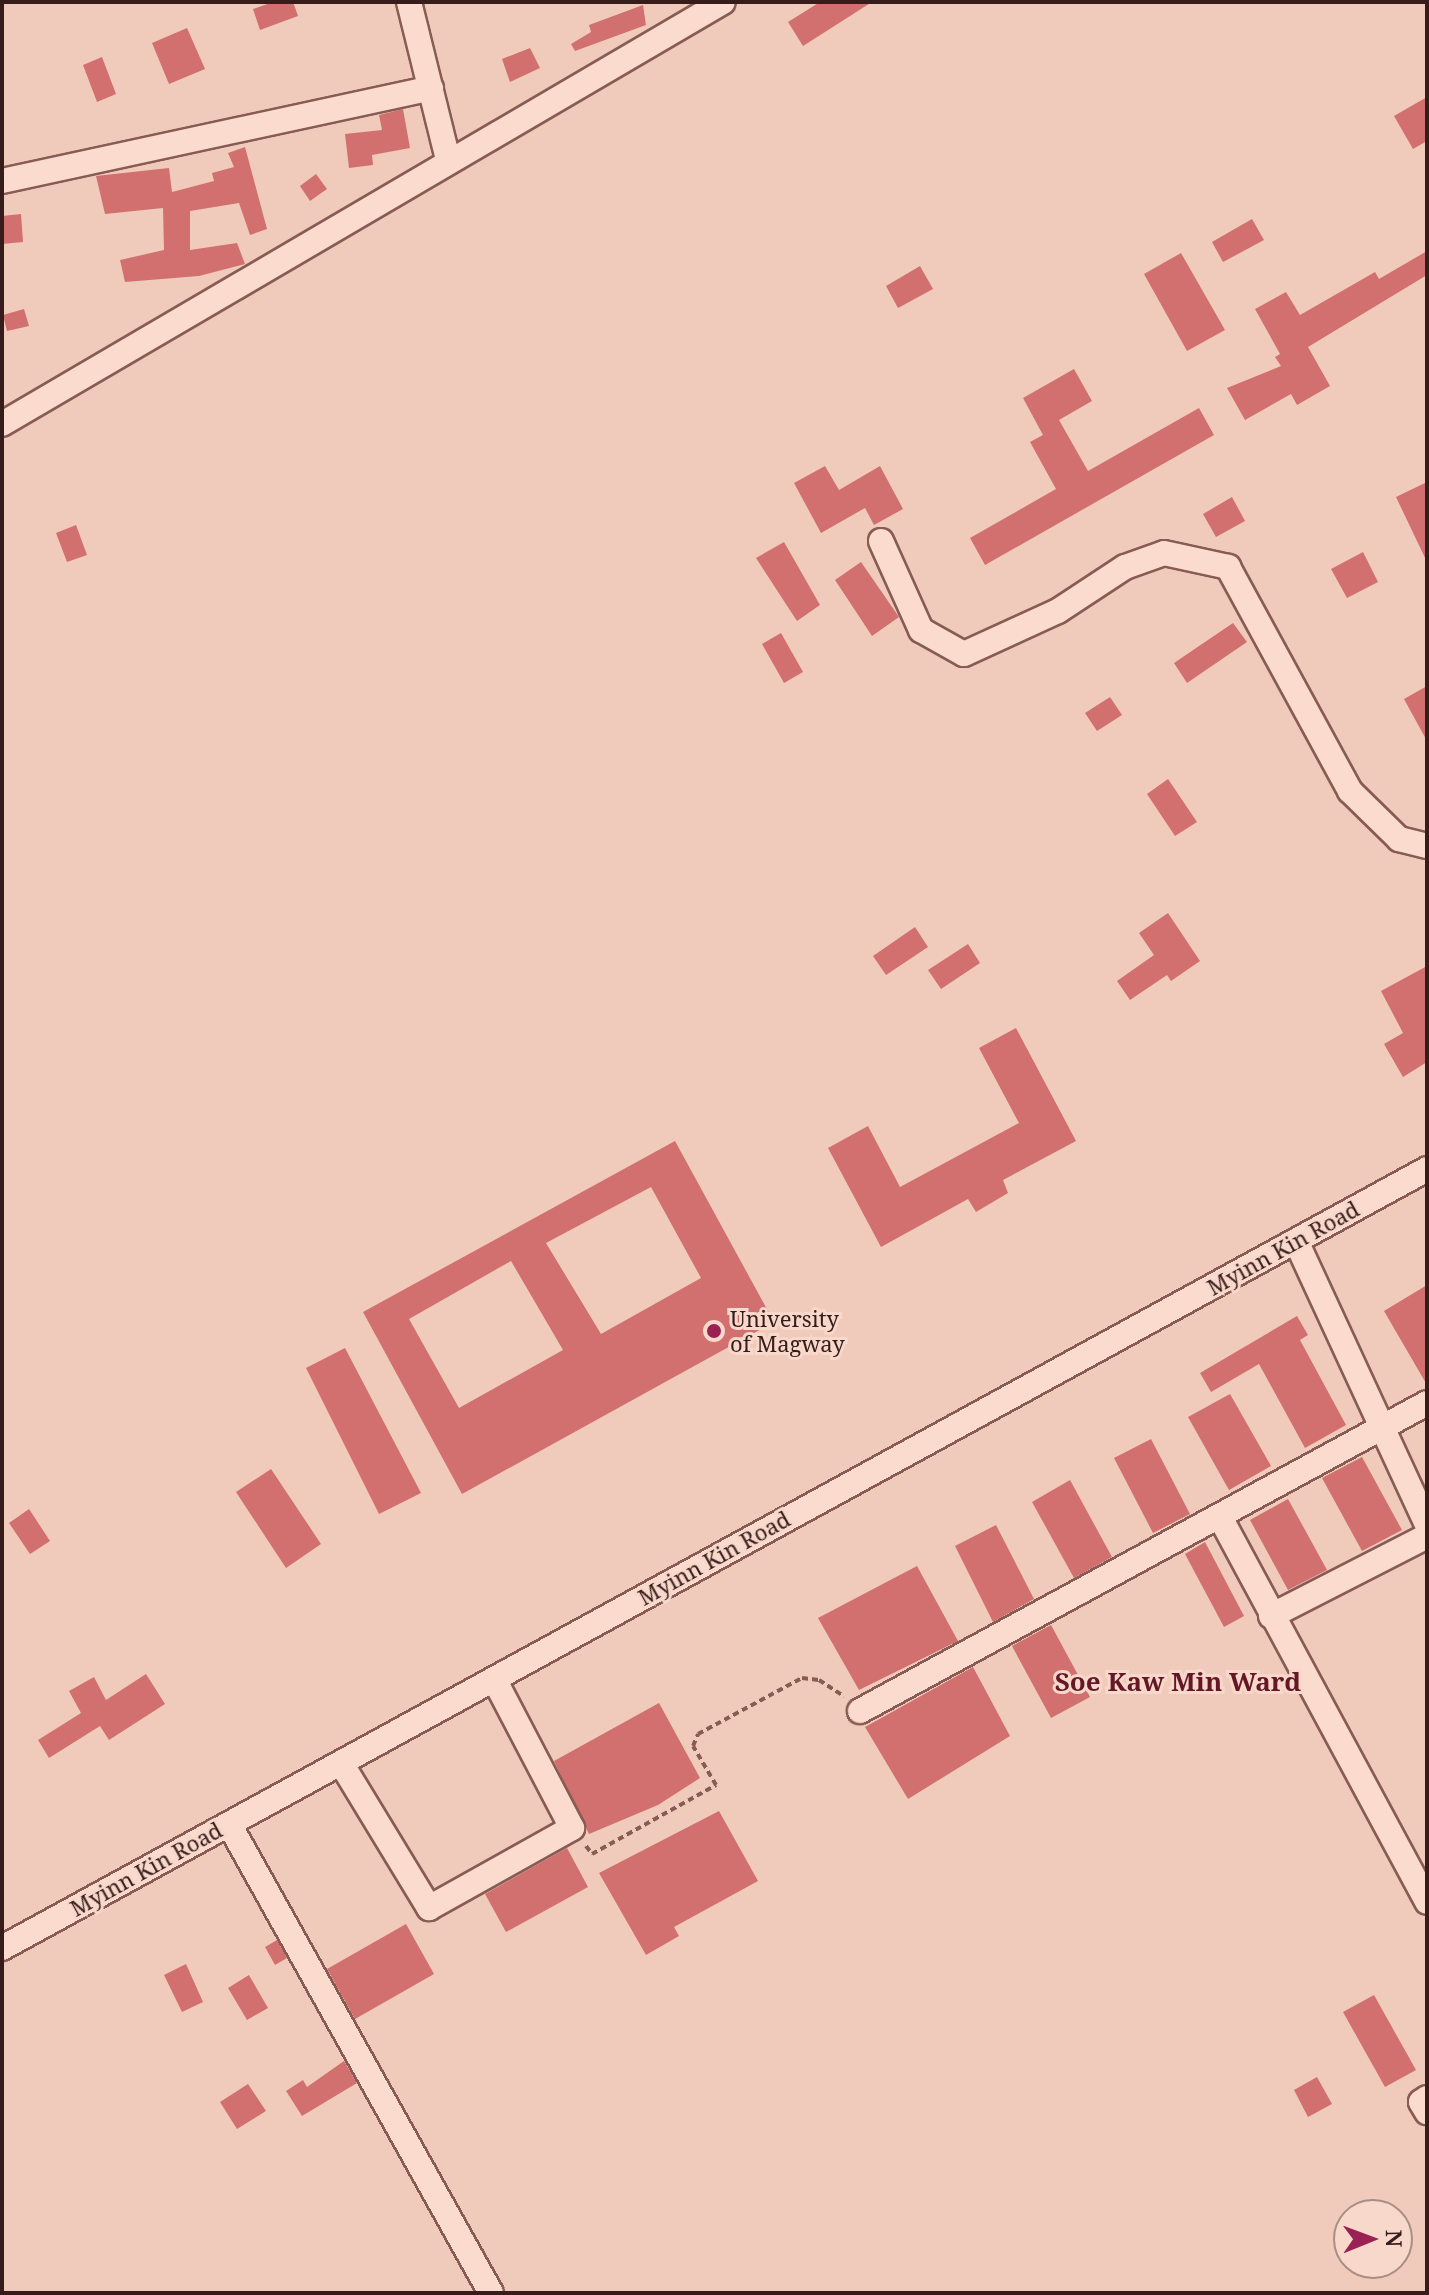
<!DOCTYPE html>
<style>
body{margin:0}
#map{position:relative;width:1429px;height:2295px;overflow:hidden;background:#f0cbbb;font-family:"Noto Serif",serif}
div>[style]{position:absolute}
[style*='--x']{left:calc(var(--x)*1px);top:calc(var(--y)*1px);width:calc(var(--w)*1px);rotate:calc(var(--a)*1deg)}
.building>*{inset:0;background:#d1706e}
.path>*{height:4px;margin-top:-2px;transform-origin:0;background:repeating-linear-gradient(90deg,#885b54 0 6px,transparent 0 10px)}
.roads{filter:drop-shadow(2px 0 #885b54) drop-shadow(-2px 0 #885b54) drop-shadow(0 2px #885b54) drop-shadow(0 -2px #885b54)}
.minor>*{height:24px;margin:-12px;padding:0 12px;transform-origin:12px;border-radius:12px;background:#fbdbce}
.dots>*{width:22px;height:22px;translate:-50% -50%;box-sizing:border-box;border:4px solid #f7d8cb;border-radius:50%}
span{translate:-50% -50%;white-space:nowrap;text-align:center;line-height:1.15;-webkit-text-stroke:6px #f7d8cb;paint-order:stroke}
.street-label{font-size:22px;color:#361c1a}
.poi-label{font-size:22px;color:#361c1a}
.left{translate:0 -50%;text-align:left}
.quarter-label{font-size:26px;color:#651726;font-weight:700}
.frame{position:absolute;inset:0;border:4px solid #361c1a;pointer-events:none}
.north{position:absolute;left:1333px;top:2199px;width:80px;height:80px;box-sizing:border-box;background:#f7d8cb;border:2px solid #aa8d84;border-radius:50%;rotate:89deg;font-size:22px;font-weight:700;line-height:32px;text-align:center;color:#361c1a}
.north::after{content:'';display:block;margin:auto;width:28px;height:36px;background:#9a2153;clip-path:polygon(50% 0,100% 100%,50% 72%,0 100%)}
</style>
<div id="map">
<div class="building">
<i style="clip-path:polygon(273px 2px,293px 2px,298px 16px,260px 30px,253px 9px)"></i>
<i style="clip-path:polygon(820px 2px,872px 2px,803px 46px,788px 22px)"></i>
<i style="clip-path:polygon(643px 5px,646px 25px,575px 51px,571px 44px,591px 32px,589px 25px)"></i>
<i style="clip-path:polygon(187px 28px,205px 69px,169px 84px,152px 43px)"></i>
<i style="clip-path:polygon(530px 48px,540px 68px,510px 82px,502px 59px)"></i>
<i style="clip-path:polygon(102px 57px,116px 94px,97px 102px,83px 65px)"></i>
<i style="clip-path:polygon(1427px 97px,1427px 141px,1413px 149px,1394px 116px)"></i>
<i style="clip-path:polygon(403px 109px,410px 148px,372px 155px,373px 165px,349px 168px,345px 134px,382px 130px,379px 115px)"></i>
<i style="clip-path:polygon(245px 147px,267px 229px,250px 235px,239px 203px,190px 211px,190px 250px,237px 243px,245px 264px,199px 276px,125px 282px,120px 260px,164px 250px,163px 208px,105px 214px,96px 176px,169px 168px,172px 192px,214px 181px,212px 173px,234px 167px,228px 153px)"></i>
<i style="clip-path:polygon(316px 174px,327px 189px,310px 201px,300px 186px)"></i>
<i style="clip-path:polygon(21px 214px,23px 242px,2px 244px,2px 216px)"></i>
<i style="clip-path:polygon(1252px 219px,1264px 240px,1223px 262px,1212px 242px)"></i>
<i style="clip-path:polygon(1427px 251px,1427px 275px,1308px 347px,1330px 386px,1297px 405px,1291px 394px,1245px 420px,1227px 388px,1281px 366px,1275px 357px,1280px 354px,1255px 309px,1286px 292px,1300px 315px,1375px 272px,1379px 279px)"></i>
<i style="clip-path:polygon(1181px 253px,1225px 330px,1187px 351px,1144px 274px)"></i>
<i style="clip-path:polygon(920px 266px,933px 289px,898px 308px,886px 286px)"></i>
<i style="clip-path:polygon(24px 309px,29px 326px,7px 331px,3px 315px)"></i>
<i style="clip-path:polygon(1074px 369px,1092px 401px,1059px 420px,1088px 471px,1199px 408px,1214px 435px,985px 565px,970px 538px,1056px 489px,1030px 442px,1043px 435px,1023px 398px)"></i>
<i style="clip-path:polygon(825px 466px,839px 490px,880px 466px,903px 509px,874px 525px,865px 508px,821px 533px,794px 483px)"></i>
<i style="clip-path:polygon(1427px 482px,1427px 562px,1396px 497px)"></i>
<i style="clip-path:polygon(1232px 497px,1245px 521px,1216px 537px,1203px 514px)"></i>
<i style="clip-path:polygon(76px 525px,87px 555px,67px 562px,56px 533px)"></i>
<i style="clip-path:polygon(784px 542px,820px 605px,797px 621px,756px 558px)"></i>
<i style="clip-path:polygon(1363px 552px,1378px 582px,1347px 598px,1331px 569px)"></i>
<i style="clip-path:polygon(861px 562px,899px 617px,872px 636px,835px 580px)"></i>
<i style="clip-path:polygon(1233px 623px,1247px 642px,1187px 683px,1174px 663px)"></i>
<i style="clip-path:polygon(781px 633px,803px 672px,784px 683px,762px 644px)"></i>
<i style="clip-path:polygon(1427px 686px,1427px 741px,1404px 699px)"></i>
<i style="clip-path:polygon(1110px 697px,1122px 715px,1097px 731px,1085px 713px)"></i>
<i style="clip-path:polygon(1168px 779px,1197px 822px,1175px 836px,1147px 794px)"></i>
<i style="clip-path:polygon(1168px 913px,1200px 961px,1171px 981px,1167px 975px,1130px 1000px,1117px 981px,1154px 955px,1139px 933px)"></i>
<i style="clip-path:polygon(915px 927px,928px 947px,886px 975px,873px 956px)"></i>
<i style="clip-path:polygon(968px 944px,980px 963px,941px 989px,928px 970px)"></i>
<i style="clip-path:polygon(1427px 966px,1427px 1062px,1403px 1077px,1384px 1044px,1403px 1033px,1381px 991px)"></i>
<i style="clip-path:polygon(1016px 1028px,1076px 1141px,1003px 1180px,1008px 1193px,976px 1212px,968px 1199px,881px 1247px,828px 1148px,868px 1126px,900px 1187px,1019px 1123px,979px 1048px)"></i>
<i style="clip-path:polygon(evenodd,675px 1141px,774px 1322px,462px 1494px,363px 1312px,675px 1141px,651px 1187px,701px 1278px,601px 1334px,546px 1243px,651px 1187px,675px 1141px,511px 1261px,563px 1350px,459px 1408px,409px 1319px,511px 1261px)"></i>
<i style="clip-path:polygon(1427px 1285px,1427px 1385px,1384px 1311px)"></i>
<i style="clip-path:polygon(1297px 1316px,1308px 1335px,1300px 1340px,1346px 1425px,1305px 1448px,1259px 1364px,1211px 1392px,1200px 1373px)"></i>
<i style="clip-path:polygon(345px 1348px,421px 1493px,379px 1514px,306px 1368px)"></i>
<i style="clip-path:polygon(1230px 1394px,1271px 1466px,1229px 1490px,1188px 1417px)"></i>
<i style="clip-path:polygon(1151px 1439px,1190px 1514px,1153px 1533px,1114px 1458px)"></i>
<i style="clip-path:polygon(1362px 1457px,1402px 1530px,1362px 1551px,1322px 1478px)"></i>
<i style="clip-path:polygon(271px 1469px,321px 1544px,286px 1568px,236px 1492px)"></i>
<i style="clip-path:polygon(1070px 1480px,1112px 1557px,1074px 1578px,1032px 1502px)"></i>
<i style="clip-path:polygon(1288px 1499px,1327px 1570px,1288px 1590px,1250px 1520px)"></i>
<i style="clip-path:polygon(29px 1509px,50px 1541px,30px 1554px,9px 1523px)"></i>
<i style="clip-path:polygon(996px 1525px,1034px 1599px,993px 1622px,955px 1546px)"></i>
<i style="clip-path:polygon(1205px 1542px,1244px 1616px,1224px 1627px,1185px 1554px)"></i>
<i style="clip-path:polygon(917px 1566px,958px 1641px,859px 1690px,818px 1618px)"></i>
<i style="clip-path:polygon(1051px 1625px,1090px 1697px,1051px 1718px,1012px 1646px)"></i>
<i style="clip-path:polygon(973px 1667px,1010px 1736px,908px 1799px,865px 1727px)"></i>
<i style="clip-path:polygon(146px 1674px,165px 1704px,109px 1740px,100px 1726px,49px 1758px,38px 1740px,81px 1713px,69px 1691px,94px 1677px,106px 1700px)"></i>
<i style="clip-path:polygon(659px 1703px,700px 1778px,658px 1805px,589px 1834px,554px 1761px)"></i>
<i style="clip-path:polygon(719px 1811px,758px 1881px,674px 1927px,679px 1936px,646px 1955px,599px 1873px)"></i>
<i style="clip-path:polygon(567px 1848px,588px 1887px,506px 1932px,485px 1894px)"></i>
<i style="clip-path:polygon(406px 1924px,434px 1974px,355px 2019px,327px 1969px)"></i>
<i style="clip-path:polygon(277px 1940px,287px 1958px,275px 1965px,265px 1947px)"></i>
<i style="clip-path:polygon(186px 1964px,203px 2002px,182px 2012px,164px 1975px)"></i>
<i style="clip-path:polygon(249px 1975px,268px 2008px,247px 2020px,228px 1988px)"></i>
<i style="clip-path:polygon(1374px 1995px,1416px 2070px,1385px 2087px,1343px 2012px)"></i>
<i style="clip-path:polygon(344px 2061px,357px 2083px,302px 2116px,286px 2091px,303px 2080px,307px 2087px)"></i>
<i style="clip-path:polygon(1317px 2077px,1332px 2104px,1308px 2117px,1294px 2090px)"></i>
<i style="clip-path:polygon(248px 2084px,266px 2111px,237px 2129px,220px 2102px)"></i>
</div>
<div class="path">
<i style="--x:586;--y:1846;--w:10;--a:53"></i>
<i style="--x:592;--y:1854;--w:142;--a:-29.1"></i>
<i style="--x:716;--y:1785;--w:45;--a:-120.5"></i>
<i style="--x:693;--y:1746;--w:13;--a:-67"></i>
<i style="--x:698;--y:1734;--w:118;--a:-28.3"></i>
<i style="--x:802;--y:1678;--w:17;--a:7"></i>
<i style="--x:819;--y:1680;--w:30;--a:33"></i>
</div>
<div class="roads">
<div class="minor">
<i style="--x:409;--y:2;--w:163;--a:76.1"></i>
<i style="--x:2;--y:181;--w:439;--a:-12.2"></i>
<i style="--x:2;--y:424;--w:835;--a:-30.34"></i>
<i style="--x:881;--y:541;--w:98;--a:65.8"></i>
<i style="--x:921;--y:630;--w:49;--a:29.2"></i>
<i style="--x:964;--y:654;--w:103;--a:-24.6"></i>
<i style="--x:1058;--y:611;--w:80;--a:-33.3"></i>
<i style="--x:1125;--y:567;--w:41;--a:-19.7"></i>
<i style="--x:1164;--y:553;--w:66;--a:12.3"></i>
<i style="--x:1228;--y:567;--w:255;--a:61.4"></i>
<i style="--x:1350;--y:791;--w:69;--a:44.4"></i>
<i style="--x:1399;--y:839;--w:29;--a:14"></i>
<i style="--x:1296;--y:1241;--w:312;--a:65.2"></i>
<i style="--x:1220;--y:1517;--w:437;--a:61.7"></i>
<i style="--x:1271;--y:1616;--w:175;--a:-27.1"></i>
<i style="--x:860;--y:1711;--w:645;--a:-28.51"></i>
<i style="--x:341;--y:1763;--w:170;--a:58.7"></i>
<i style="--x:429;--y:1908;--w:164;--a:-29.2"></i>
<i style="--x:572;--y:1828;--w:168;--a:-117.6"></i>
<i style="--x:229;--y:1824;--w:537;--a:60.81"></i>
<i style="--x:2;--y:1948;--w:1624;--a:-28.66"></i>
<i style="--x:1427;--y:2098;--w:7;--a:146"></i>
<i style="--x:1421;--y:2102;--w:12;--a:59"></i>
</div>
</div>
<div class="dots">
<i style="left:714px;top:1331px;background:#9a2153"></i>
</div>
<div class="street-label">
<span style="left:1283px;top:1248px;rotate:-29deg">Myinn Kin Road</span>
<span style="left:714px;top:1558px;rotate:-29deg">Myinn Kin Road</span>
<span style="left:146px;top:1869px;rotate:-29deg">Myinn Kin Road</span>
</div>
<div class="poi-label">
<span class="left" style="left:730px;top:1331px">University<br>of Magway</span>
</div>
<div class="quarter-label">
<span style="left:1178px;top:1682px">Soe Kaw Min Ward</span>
</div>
<div class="frame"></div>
<div class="north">N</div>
</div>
